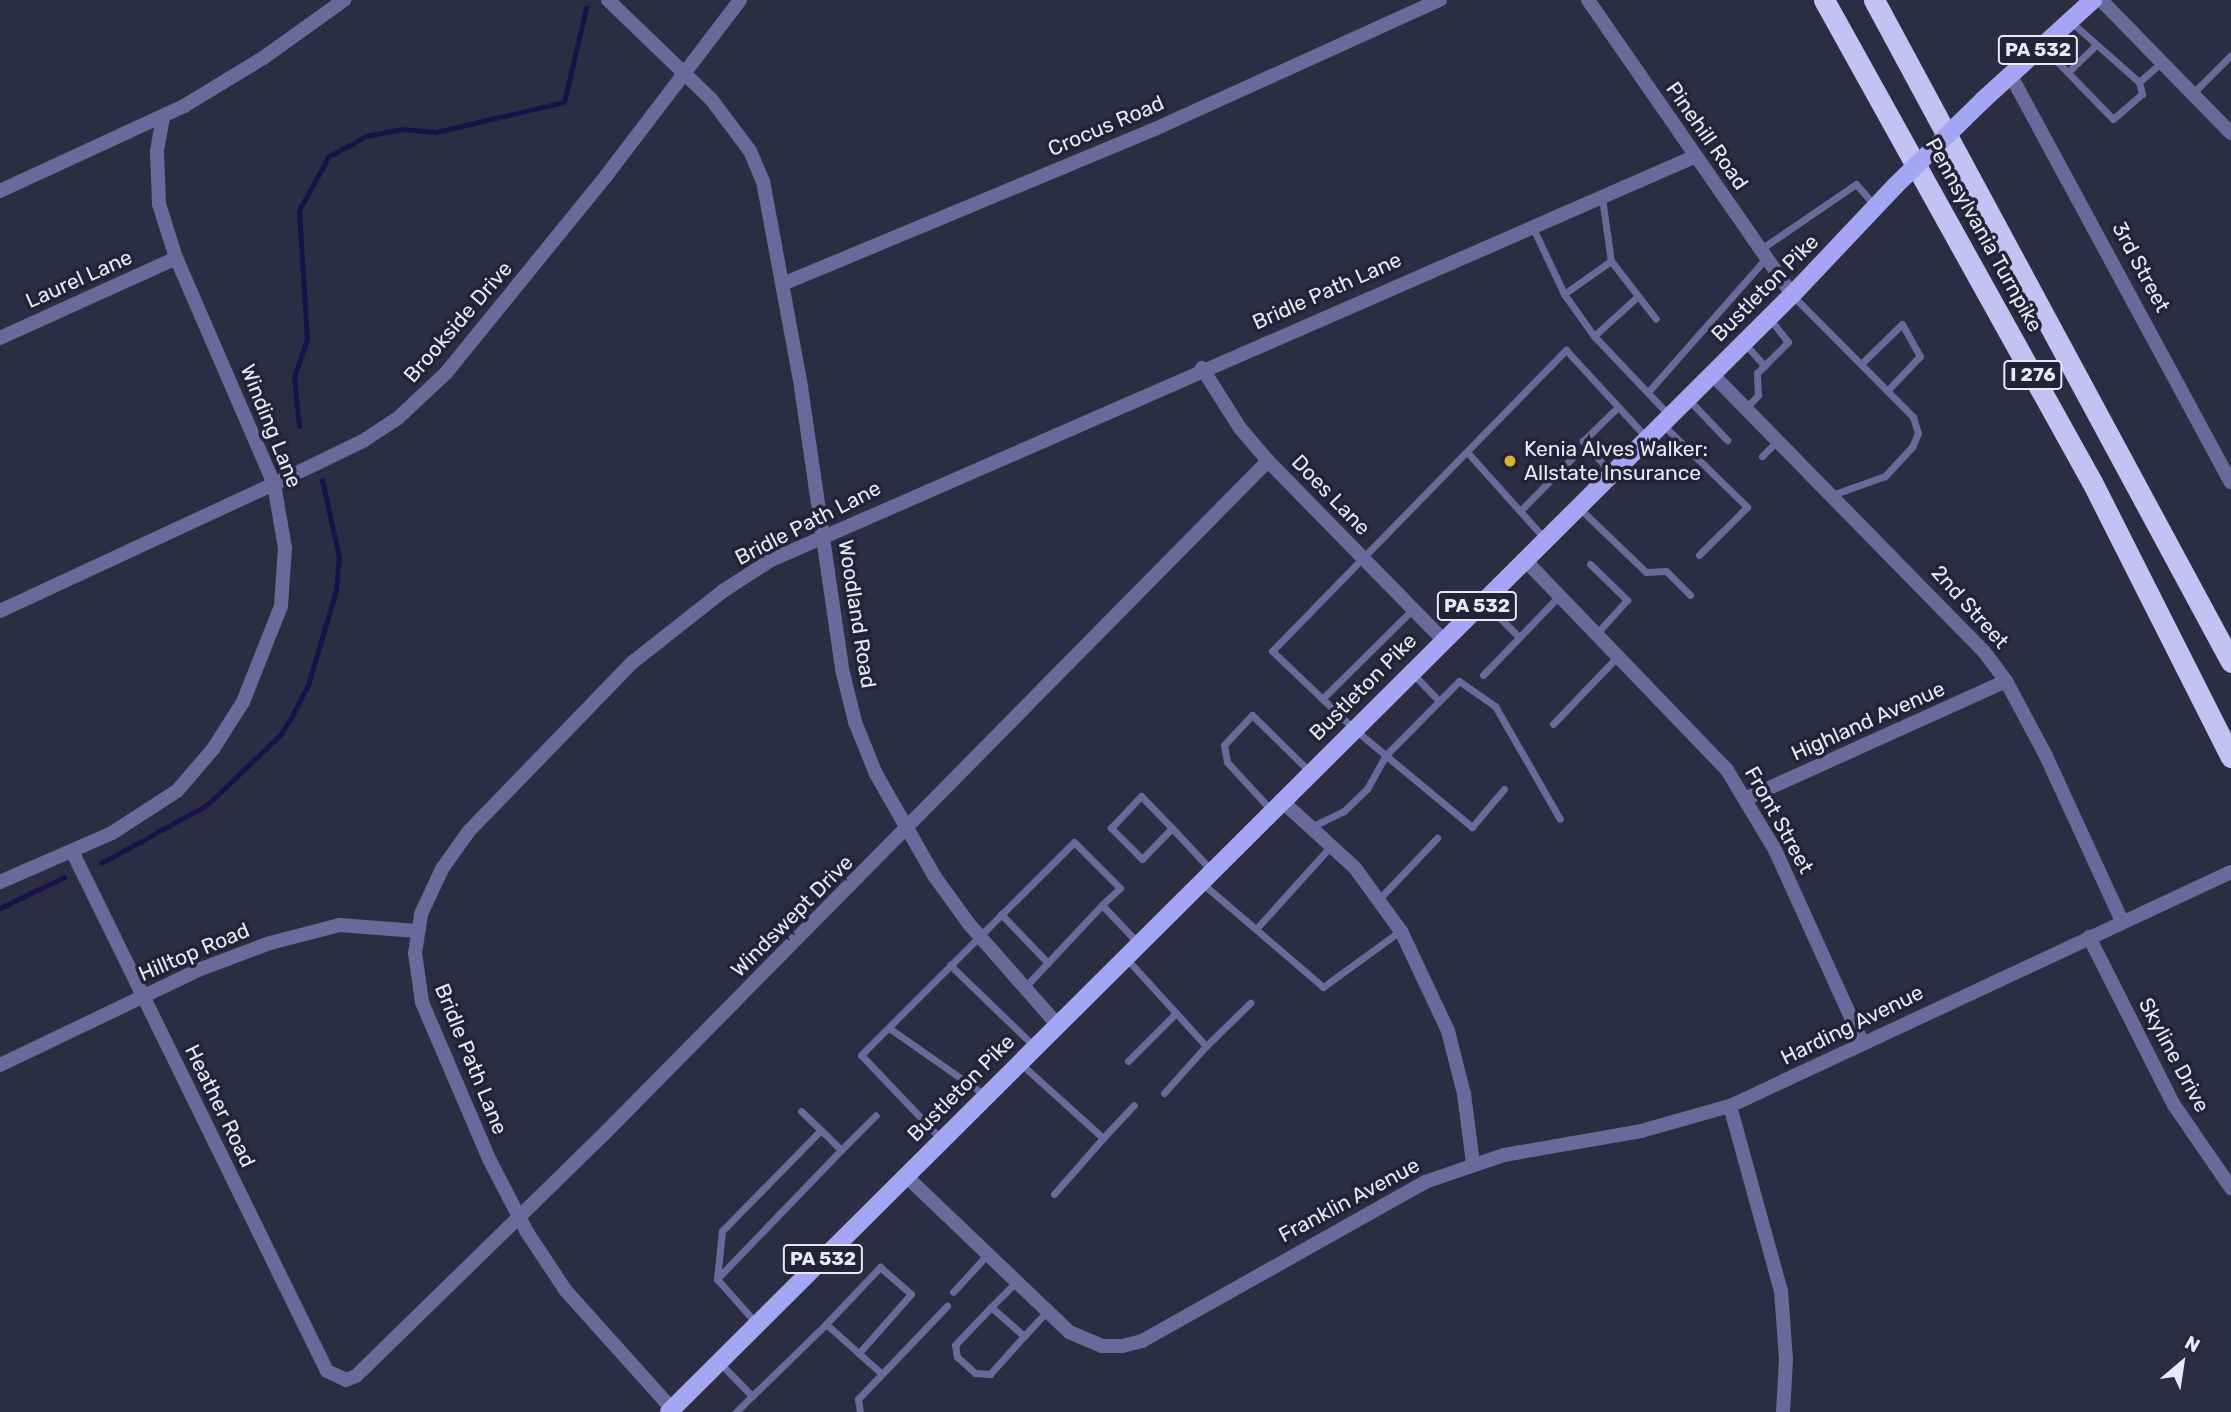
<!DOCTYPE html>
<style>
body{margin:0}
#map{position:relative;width:2231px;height:1412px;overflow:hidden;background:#2c2d42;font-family:Rubik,sans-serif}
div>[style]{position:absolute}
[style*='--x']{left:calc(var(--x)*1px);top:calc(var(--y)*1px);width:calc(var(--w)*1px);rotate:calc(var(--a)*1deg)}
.stream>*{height:5px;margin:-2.5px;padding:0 2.5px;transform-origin:2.5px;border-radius:2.5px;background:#1a114b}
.service>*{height:7px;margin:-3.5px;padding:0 3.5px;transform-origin:3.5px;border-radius:3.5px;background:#696a99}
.minor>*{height:14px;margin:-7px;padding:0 7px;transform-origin:7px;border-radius:7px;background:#696a99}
.primary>*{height:18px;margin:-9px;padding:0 9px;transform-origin:9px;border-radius:9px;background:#a4a6f3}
.motorway>*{height:21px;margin:-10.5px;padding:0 10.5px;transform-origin:10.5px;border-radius:10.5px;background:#c1c4f2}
.primary-bridge>*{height:18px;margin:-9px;padding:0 9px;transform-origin:9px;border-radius:9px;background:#a4a6f3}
.dots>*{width:19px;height:19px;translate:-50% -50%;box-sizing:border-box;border:4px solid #222337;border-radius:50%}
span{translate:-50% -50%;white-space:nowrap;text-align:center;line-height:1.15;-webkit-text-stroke:7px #222337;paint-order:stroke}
.shield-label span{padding:2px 5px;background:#222337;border:2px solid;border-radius:5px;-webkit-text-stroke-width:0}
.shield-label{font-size:19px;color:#e8e9f7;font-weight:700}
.street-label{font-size:21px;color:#e8e9f7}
.poi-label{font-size:21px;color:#e8e9f7}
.left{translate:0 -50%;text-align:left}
.north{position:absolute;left:2147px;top:1328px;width:70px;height:70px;-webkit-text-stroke:5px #222337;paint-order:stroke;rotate:29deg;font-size:19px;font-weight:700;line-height:28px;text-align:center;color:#e8e9f7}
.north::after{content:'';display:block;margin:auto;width:24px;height:32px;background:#e8e9f7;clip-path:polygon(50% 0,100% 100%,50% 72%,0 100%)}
</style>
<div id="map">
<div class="stream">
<i style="--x:299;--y:426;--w:49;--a:-95.8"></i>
<i style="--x:294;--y:377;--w:39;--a:-71"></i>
<i style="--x:307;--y:340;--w:130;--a:-93.5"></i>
<i style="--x:299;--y:210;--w:62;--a:-60.9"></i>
<i style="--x:329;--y:156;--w:42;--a:-28.4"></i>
<i style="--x:366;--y:136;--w:37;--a:-11"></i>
<i style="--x:402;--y:129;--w:34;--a:5"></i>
<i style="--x:436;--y:132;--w:131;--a:-13.2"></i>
<i style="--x:564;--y:102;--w:97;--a:-76.8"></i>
<i style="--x:101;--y:863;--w:121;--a:-28.7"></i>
<i style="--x:207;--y:805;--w:101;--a:-43.8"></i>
<i style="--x:280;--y:735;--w:20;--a:-57"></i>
<i style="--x:291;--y:718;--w:37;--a:-63"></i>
<i style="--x:308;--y:685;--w:99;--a:-73.6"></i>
<i style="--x:336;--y:590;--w:33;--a:-85"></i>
<i style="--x:339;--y:557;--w:79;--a:-102.4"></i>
<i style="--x:0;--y:908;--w:71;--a:-25.8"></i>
</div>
<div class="service">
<i style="--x:2070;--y:21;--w:92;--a:41.5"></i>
<i style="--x:2043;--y:47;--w:100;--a:45.8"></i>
<i style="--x:2113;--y:119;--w:38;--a:-41"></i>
<i style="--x:2142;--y:94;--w:12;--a:-104"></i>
<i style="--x:2139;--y:82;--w:28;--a:-41"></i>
<i style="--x:2068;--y:72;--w:36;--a:-44"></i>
<i style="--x:2192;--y:94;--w:55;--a:-45"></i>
<i style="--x:1602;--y:198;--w:64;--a:81.9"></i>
<i style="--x:1611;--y:261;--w:73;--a:52.2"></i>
<i style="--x:1533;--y:228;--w:73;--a:64.8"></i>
<i style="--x:1564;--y:294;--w:57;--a:-35.1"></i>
<i style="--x:1761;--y:249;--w:115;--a:-34.4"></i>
<i style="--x:1856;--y:184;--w:30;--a:49"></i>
<i style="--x:1564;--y:294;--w:52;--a:54.5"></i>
<i style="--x:1594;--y:336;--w:109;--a:46.5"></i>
<i style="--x:1792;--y:295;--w:172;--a:45.2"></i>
<i style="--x:1913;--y:417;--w:17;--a:73"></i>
<i style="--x:1918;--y:433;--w:15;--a:113"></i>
<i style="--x:1912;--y:447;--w:40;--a:133"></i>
<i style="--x:1885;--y:476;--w:56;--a:160.3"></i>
<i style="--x:1594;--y:336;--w:59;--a:-42.3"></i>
<i style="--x:1744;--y:343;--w:31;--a:48"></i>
<i style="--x:1861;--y:364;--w:57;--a:-44.3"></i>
<i style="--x:1902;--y:324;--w:37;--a:61"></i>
<i style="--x:1920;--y:356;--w:48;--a:133.3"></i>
<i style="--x:1648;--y:392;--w:179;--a:-48.6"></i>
<i style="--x:1688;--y:399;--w:57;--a:46.4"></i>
<i style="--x:1746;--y:408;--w:18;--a:-47"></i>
<i style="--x:1758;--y:395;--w:22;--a:-93"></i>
<i style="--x:1757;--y:373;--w:44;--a:-45"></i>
<i style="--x:1788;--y:342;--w:29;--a:-128"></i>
<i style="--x:1662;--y:424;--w:119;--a:44.3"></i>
<i style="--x:1747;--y:507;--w:68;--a:135"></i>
<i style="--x:1467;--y:452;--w:117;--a:48.1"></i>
<i style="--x:1762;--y:456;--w:23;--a:-45"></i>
<i style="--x:1611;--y:473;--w:43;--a:-131.2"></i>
<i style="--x:1583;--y:441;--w:49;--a:-44.2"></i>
<i style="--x:1578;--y:507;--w:94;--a:43.7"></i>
<i style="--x:1646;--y:572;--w:20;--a:-3"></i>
<i style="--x:1666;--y:571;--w:34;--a:45"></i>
<i style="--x:1520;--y:511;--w:74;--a:-45.5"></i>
<i style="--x:1590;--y:564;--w:52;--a:44.2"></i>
<i style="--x:1627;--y:600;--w:45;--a:132.3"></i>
<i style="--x:1485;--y:603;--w:48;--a:45"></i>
<i style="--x:1413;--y:674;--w:37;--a:46"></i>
<i style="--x:1483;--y:675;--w:110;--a:-46.1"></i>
<i style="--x:1322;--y:699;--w:128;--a:-44.7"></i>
<i style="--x:1553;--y:724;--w:94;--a:-46.3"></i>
<i style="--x:1504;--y:789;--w:50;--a:130.1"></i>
<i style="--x:1472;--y:827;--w:153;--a:-140.3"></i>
<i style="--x:1354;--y:729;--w:113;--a:-136.4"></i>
<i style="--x:1272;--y:651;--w:421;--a:-45.7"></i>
<i style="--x:1566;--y:350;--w:120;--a:47.4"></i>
<i style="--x:1271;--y:810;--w:65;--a:-132.5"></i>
<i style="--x:1227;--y:762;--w:17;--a:-100"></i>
<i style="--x:1224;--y:745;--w:41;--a:-47"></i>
<i style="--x:1252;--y:715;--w:81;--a:44.5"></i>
<i style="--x:1311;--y:827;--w:37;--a:-26"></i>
<i style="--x:1344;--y:811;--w:32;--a:-44"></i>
<i style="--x:1367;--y:789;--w:39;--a:-61"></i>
<i style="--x:1386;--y:755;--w:104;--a:-45.4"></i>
<i style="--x:1459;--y:681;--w:44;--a:34.8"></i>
<i style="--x:1495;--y:706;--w:130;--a:60.1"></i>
<i style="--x:1172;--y:828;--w:43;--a:134.1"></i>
<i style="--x:1142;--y:859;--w:44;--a:-135"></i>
<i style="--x:1111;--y:828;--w:44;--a:-46.8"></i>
<i style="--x:1141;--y:796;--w:45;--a:45.9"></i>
<i style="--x:1172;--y:828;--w:57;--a:47.1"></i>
<i style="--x:1203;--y:884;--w:158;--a:40.6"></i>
<i style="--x:1323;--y:987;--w:95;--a:-36"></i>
<i style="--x:1380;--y:898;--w:83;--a:-46.5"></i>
<i style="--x:1001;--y:914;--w:68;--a:46.2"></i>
<i style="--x:1256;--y:929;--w:112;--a:-47.9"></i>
<i style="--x:1125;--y:957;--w:120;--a:47.7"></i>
<i style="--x:1206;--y:1046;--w:62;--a:-44.3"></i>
<i style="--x:950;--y:965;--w:117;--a:44"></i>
<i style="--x:1024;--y:988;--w:114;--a:-46.8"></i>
<i style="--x:1102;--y:905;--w:52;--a:46.5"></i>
<i style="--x:889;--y:1028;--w:118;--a:35"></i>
<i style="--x:1128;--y:1061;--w:68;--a:-45"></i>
<i style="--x:1020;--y:1063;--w:112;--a:42.1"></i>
<i style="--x:1103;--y:1138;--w:45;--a:-46.8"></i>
<i style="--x:1164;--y:1093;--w:63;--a:-48.2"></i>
<i style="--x:801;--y:1111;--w:28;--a:44"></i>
<i style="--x:942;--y:1140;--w:117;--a:-133.6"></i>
<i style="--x:861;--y:1055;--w:301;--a:-45"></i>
<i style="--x:1074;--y:842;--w:65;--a:45"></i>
<i style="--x:1120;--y:888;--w:25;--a:137"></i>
<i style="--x:841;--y:1150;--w:49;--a:-45"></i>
<i style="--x:1054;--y:1194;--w:74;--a:-48.8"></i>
<i style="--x:717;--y:1279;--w:48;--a:-84.1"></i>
<i style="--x:722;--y:1231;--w:141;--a:-45.6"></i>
<i style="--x:821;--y:1130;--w:28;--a:45"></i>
<i style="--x:841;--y:1150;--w:179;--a:133.9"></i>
<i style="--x:717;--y:1279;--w:60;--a:48.4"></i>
<i style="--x:953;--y:1292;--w:52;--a:-47.4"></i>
<i style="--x:991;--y:1307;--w:44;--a:41.3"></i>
<i style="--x:1024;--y:1336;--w:51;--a:131.8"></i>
<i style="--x:990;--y:1374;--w:15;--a:-176"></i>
<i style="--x:975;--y:1373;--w:24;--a:-138"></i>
<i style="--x:957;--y:1357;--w:12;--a:-99"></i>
<i style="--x:955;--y:1345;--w:52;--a:-46.5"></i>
<i style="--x:991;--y:1307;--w:35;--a:-45"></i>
<i style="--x:826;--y:1324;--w:79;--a:-46.5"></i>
<i style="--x:880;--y:1267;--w:41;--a:41.1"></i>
<i style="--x:911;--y:1294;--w:79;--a:131.4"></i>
<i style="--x:1024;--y:1336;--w:34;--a:-47"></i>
<i style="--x:720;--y:1363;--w:46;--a:45.9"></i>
<i style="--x:752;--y:1396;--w:23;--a:135"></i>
<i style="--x:752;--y:1396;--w:103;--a:-44.2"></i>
<i style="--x:826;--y:1324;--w:75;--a:41.8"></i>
<i style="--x:860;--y:1412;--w:13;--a:-99"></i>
<i style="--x:858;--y:1399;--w:129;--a:-46.3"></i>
</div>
<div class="minor">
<i style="--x:608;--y:0;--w:143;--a:43.9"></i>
<i style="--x:711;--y:99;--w:65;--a:53.1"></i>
<i style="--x:750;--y:151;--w:33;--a:67"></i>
<i style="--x:763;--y:181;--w:209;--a:79.5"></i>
<i style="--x:801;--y:387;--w:285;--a:81.7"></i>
<i style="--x:842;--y:669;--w:55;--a:76.2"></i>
<i style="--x:855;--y:722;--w:56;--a:68"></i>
<i style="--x:876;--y:774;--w:119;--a:60.2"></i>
<i style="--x:935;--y:877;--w:58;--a:54.1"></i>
<i style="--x:969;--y:924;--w:133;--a:48.7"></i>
<i style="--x:1588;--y:0;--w:359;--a:55.3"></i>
<i style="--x:2101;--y:0;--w:186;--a:45.7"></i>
<i style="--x:2010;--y:74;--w:464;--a:61.6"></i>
<i style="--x:0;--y:191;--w:203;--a:-24.8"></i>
<i style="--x:184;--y:106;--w:92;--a:-31.3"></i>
<i style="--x:263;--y:58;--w:100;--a:-35.6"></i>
<i style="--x:785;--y:283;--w:401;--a:-22.6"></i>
<i style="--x:1155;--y:129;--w:313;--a:-24.4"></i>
<i style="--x:0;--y:338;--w:193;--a:-24.4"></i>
<i style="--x:1202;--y:368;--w:71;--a:57.7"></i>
<i style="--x:1240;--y:428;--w:43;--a:49.7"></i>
<i style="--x:1268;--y:461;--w:250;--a:45.6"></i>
<i style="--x:1712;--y:374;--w:390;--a:45.6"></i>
<i style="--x:1985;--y:653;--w:35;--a:53"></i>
<i style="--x:2006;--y:681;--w:85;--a:61.9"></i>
<i style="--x:2046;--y:756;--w:182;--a:65.3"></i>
<i style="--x:1524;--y:559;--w:293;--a:46.1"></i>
<i style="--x:1727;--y:770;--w:93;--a:59"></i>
<i style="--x:1775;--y:850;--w:211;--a:65.6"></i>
<i style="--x:0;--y:611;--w:302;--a:-24.9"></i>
<i style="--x:274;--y:484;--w:99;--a:-25.8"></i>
<i style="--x:363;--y:441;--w:42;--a:-33.3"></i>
<i style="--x:398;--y:418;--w:66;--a:-43.2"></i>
<i style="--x:446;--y:373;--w:254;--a:-50.9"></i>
<i style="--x:606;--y:176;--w:221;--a:-52.7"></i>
<i style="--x:1747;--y:798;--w:284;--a:-24.3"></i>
<i style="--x:1281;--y:800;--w:100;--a:42.6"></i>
<i style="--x:1355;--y:868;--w:78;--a:53.9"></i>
<i style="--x:1401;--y:931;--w:110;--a:64.8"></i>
<i style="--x:1448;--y:1031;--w:65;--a:75.7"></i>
<i style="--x:1464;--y:1094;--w:70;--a:82.6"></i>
<i style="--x:72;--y:851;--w:579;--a:63.88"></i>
<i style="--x:327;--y:1371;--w:21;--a:25"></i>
<i style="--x:346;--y:1380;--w:11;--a:-22"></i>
<i style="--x:356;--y:1376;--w:345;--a:-44.3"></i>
<i style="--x:603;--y:1135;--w:947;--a:-45.39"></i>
<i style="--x:0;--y:882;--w:122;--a:-23.6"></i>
<i style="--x:112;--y:833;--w:77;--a:-32.9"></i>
<i style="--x:177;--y:791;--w:55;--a:-49.4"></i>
<i style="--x:213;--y:749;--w:56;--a:-57.4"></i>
<i style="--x:243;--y:702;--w:103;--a:-68.4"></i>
<i style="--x:281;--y:606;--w:58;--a:-86.1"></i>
<i style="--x:285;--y:548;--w:65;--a:-99.8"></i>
<i style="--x:274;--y:484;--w:246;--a:-113.4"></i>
<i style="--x:176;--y:258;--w:57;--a:-107.5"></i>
<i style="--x:159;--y:204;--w:53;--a:-92.2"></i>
<i style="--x:157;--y:151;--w:35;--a:-80"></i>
<i style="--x:2089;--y:937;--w:188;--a:63.2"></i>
<i style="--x:2174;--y:1105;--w:101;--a:55.5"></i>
<i style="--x:0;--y:1065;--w:220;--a:-25.6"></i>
<i style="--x:198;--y:970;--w:77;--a:-20.6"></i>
<i style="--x:270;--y:943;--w:72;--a:-14.4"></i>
<i style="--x:340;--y:925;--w:77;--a:4.5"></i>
<i style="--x:1730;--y:1106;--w:192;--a:74.6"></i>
<i style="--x:1781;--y:1291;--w:68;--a:85.8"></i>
<i style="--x:1786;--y:1359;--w:53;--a:93.2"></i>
<i style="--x:906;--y:1176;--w:226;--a:43.7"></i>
<i style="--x:1069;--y:1332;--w:36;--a:23"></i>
<i style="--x:1102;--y:1346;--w:20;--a:0"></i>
<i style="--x:1122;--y:1346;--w:21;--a:-14"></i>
<i style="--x:1142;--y:1341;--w:325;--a:-29.3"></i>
<i style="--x:1425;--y:1182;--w:83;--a:-18.9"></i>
<i style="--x:1504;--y:1155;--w:139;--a:-9.9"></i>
<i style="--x:1641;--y:1131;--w:92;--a:-15.7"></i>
<i style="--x:1730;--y:1106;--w:553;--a:-25.04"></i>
<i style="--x:672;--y:1409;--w:159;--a:-131.9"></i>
<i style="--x:566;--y:1291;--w:71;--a:-123.5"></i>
<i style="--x:527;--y:1232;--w:80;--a:-117.5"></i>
<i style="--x:490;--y:1161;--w:173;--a:-113.2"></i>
<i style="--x:422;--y:1002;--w:49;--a:-98.1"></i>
<i style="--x:415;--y:953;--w:39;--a:-81"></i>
<i style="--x:421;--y:914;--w:50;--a:-65"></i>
<i style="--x:442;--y:869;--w:47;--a:-54.6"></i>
<i style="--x:469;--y:831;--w:235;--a:-45.9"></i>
<i style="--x:633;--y:662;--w:115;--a:-38.3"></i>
<i style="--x:723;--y:591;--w:57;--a:-32.9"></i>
<i style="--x:771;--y:560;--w:1007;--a:-23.59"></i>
</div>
<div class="primary">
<i style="--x:1983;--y:100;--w:149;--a:-42.3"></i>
<i style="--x:669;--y:1412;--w:1584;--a:-44.85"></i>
<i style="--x:1792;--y:295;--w:150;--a:-46.6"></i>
</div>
<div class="motorway">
<i style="--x:1824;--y:0;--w:551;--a:60.93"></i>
<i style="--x:2092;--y:482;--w:308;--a:63.2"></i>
<i style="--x:1874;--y:0;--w:752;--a:61.66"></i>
</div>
<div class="primary-bridge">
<i style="--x:1895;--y:186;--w:123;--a:-44.3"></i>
</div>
<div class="dots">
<i style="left:1510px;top:461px;background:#dcb233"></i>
</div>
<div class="shield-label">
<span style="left:2038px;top:50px">PA 532</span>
<span style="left:2033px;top:375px">I 276</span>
<span style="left:1477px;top:606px">PA 532</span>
<span style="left:823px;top:1259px">PA 532</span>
</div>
<div class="street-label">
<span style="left:1106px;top:126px;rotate:-23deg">Crocus Road</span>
<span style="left:1707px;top:136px;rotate:55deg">Pinehill Road</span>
<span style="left:1984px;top:235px;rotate:61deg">Pennsylvania Turnpike</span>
<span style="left:2141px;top:267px;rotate:62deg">3rd Street</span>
<span style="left:79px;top:279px;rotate:-24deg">Laurel Lane</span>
<span style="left:1765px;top:288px;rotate:-45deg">Bustleton Pike</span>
<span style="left:1327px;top:291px;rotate:-24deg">Bridle Path Lane</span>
<span style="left:458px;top:322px;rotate:-49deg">Brookside Drive</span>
<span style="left:271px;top:426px;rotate:68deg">Winding Lane</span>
<span style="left:1331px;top:495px;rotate:46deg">Does Lane</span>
<span style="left:808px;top:523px;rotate:-27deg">Bridle Path Lane</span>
<span style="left:1970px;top:607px;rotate:48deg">2nd Street</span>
<span style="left:857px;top:614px;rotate:81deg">Woodland Road</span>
<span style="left:1363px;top:687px;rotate:-45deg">Bustleton Pike</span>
<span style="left:1868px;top:721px;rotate:-24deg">Highland Avenue</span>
<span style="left:1779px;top:820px;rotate:61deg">Front Street</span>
<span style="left:792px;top:916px;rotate:-45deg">Windswept Drive</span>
<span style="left:194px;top:952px;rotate:-23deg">Hilltop Road</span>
<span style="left:1852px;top:1025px;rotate:-26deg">Harding Avenue</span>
<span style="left:2174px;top:1055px;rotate:62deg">Skyline Drive</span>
<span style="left:471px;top:1059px;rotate:68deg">Bridle Path Lane</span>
<span style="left:961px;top:1088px;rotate:-45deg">Bustleton Pike</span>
<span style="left:220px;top:1106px;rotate:64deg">Heather Road</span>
<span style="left:1349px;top:1200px;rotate:-28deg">Franklin Avenue</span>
</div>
<div class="poi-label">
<span class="left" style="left:1524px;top:461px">Kenia Alves Walker:<br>Allstate Insurance</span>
</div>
<div class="north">N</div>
</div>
